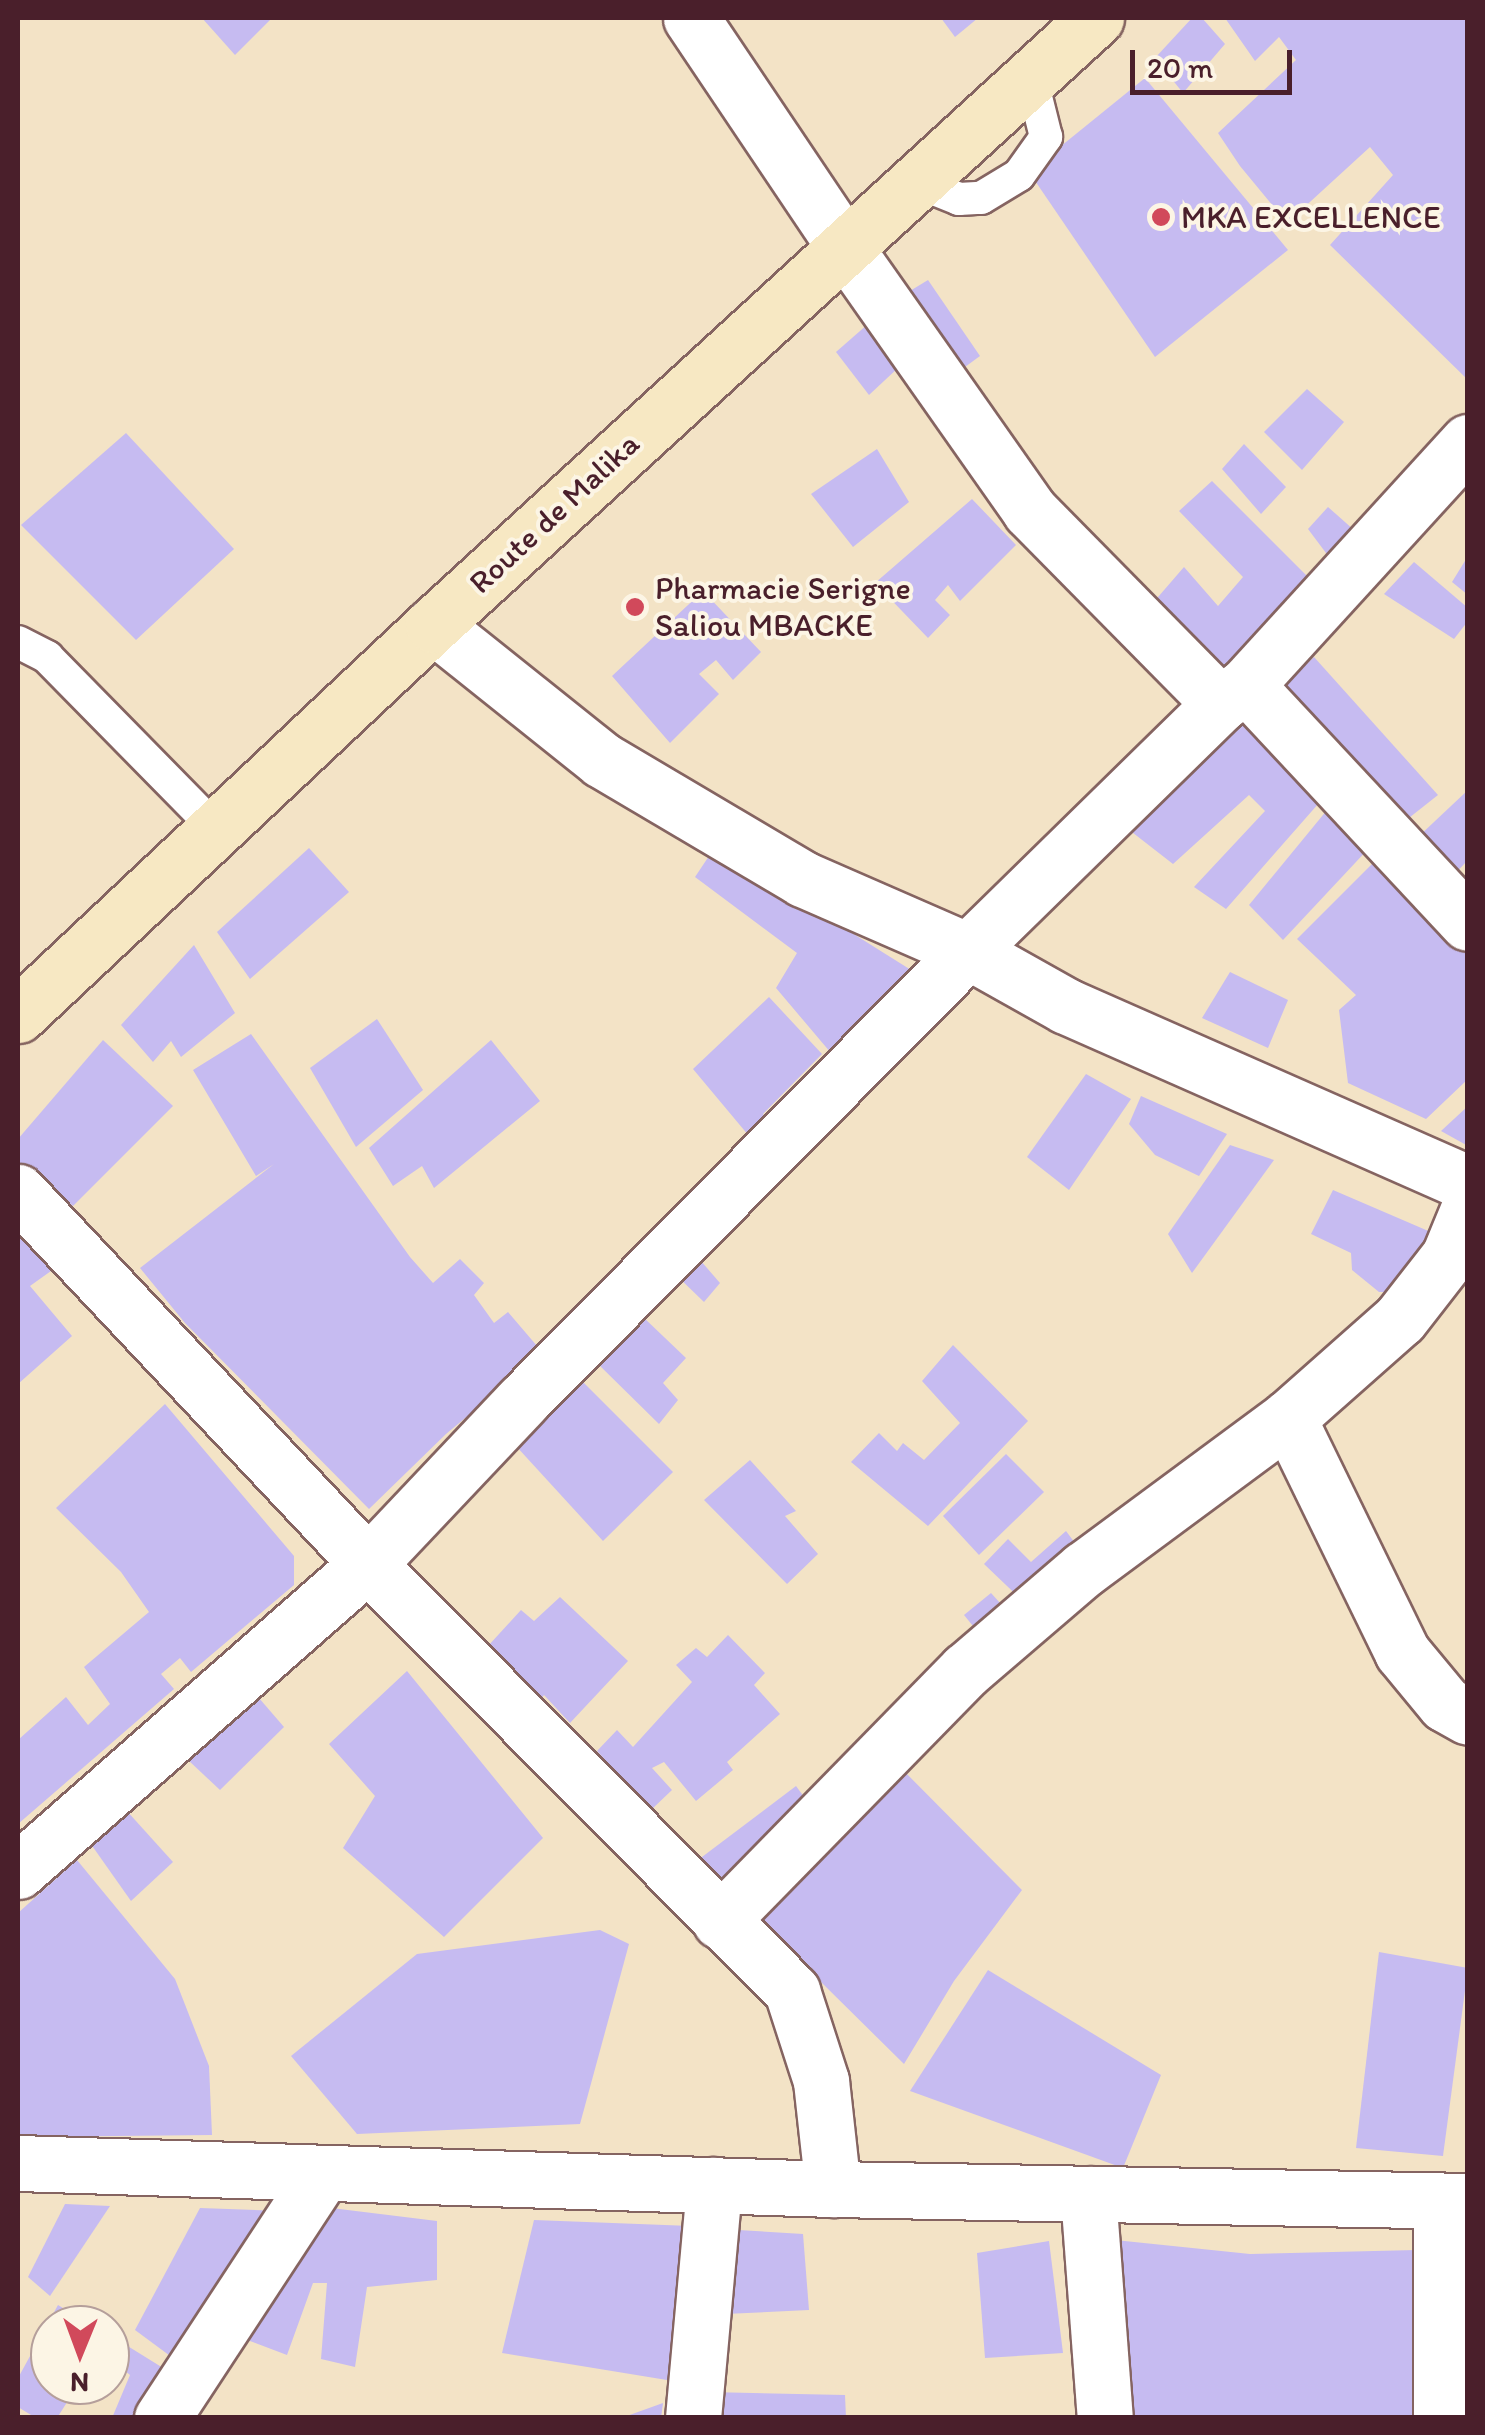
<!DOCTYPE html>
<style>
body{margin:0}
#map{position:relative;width:1485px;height:2435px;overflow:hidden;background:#f3e3c6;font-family:Itim,sans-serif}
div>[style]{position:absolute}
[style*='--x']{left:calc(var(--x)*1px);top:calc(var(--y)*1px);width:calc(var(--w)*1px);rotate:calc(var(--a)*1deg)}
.building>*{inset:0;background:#c6bbf1}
.roads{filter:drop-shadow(2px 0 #856461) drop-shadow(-2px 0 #856461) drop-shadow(0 2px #856461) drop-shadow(0 -2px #856461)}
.lane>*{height:32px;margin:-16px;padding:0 16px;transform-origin:16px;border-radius:16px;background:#fff}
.street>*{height:55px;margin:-27.5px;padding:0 27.5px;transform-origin:27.5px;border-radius:27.5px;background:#fff}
.secondary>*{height:55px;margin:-27.5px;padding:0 27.5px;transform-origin:27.5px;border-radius:27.5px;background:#f7e8c3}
.dots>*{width:28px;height:28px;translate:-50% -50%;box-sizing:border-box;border:5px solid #fcf5e5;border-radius:50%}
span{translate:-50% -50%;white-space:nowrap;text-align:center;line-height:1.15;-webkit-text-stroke:8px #fcf5e5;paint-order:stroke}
.poi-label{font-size:32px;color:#4a1f2b}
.left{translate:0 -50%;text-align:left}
.street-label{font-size:32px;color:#4a1f2b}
.frame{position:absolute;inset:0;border:20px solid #4a1f2b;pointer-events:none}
.north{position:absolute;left:30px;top:2305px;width:100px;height:100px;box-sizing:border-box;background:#fcf5e5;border:2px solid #b59f9b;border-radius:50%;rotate:181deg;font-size:28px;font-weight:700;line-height:40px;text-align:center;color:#4a1f2b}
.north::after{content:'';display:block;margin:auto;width:35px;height:45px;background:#d1495b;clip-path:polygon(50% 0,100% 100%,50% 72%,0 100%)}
.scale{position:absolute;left:1130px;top:50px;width:162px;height:45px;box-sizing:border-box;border:5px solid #4a1f2b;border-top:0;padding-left:12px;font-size:30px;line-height:35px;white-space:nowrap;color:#4a1f2b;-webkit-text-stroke:8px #fcf5e5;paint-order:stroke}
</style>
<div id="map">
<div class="building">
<i style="clip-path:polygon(202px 18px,272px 18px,235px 55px)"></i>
<i style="clip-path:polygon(941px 18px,978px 18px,955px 37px)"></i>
<i style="clip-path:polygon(1192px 18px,1202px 18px,1225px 44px,1183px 93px,1155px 58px)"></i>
<i style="clip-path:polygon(1225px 18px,1468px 18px,1468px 380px,1330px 245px,1393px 175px,1370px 147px,1287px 223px,1240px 166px,1218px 133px,1296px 60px,1279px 37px,1255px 61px)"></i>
<i style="clip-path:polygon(1145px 78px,1288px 250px,1155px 357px,1029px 172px)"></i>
<i style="clip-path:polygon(928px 280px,980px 356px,954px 375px,900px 297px)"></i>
<i style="clip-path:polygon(884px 310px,914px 353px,869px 395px,836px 352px)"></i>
<i style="clip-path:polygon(1307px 389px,1344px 422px,1302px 470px,1264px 432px)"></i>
<i style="clip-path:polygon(126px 433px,234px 549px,136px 640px,21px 525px)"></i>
<i style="clip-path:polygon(1244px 444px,1286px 487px,1261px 514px,1222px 469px)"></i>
<i style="clip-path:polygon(877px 449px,909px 502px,853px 547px,811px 494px)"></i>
<i style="clip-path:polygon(1212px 481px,1307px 576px,1223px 668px,1152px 604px,1184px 567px,1218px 606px,1243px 577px,1179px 511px)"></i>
<i style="clip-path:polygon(972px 499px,1016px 545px,960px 601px,948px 585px,935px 600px,950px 615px,928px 638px,875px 583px)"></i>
<i style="clip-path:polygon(1328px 507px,1354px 530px,1329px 557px,1308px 529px)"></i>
<i style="clip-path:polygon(1468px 556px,1468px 595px,1452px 582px)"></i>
<i style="clip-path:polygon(1414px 562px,1468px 608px,1468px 621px,1454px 639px,1384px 594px)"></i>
<i style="clip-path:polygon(703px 591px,761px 652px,733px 680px,716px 660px,699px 674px,719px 694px,670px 743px,612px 676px)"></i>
<i style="clip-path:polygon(1314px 657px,1438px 795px,1400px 825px,1277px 691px)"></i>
<i style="clip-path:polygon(1244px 715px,1326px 795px,1226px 909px,1194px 887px,1265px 811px,1249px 795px,1173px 864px,1128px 829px)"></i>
<i style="clip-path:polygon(1468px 790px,1468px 860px,1449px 880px,1417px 838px)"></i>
<i style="clip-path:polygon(1332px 804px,1370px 847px,1283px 940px,1249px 905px)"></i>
<i style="clip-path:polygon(715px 847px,911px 970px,870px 1021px,862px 1016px,831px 1053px,776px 988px,797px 953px,695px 877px)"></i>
<i style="clip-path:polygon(309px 848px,349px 892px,250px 979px,217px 932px)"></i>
<i style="clip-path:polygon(1377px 859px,1468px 956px,1468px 1079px,1426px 1119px,1348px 1083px,1339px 1010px,1356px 995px,1297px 939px)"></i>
<i style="clip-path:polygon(194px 945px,235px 1013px,181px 1057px,171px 1041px,153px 1062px,121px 1025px)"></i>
<i style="clip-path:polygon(1230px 972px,1288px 1000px,1268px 1048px,1202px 1018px)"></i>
<i style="clip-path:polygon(769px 997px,822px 1054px,763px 1114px,768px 1120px,749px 1136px,693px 1069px)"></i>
<i style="clip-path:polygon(377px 1019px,423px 1090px,356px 1147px,310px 1068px)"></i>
<i style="clip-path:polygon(251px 1034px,410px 1257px,433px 1283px,460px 1259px,484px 1283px,474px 1295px,494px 1323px,508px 1312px,543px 1353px,446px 1434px,369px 1509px,185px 1323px,140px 1268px,274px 1164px,256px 1176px,193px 1070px)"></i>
<i style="clip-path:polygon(103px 1040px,173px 1106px,73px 1206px,18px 1161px,18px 1139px)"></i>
<i style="clip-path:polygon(491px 1040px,540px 1101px,434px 1188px,422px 1166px,393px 1186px,369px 1148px)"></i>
<i style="clip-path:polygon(1086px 1074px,1131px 1099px,1069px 1190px,1027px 1157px)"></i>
<i style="clip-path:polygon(1141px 1096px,1227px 1134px,1199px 1176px,1155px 1155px,1129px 1124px)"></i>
<i style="clip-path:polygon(1468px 1106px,1468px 1146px,1441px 1131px)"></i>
<i style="clip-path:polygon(1230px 1145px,1274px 1160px,1192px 1273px,1168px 1234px)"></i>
<i style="clip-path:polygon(1333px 1190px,1433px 1233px,1401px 1292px,1379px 1292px,1352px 1270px,1351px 1253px,1311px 1234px)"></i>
<i style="clip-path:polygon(18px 1224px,58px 1266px,30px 1286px,72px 1336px,18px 1384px)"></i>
<i style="clip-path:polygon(694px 1253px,720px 1283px,704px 1302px,675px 1274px)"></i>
<i style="clip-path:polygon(642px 1316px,686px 1358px,663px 1383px,678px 1400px,659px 1424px,596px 1362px)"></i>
<i style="clip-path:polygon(953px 1345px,1028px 1421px,928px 1526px,851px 1462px,879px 1433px,897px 1451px,903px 1443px,924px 1460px,960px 1423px,922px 1381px)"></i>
<i style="clip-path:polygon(578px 1377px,673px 1472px,603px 1541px,516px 1446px)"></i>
<i style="clip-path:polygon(165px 1404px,294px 1556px,294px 1585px,191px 1672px,180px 1658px,161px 1674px,174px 1689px,18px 1824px,18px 1740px,66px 1697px,88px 1725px,110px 1704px,84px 1667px,149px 1612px,121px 1572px,56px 1508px)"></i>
<i style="clip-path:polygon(1006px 1454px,1044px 1492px,979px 1555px,943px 1516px)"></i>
<i style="clip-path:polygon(750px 1460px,796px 1511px,785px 1516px,818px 1554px,787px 1584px,704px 1500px)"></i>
<i style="clip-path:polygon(1066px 1531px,1081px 1551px,1026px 1604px,984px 1564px,1008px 1539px,1031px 1562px)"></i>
<i style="clip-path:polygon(991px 1593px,1010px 1614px,981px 1636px,964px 1615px)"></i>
<i style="clip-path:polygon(560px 1597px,628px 1661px,570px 1723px,544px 1695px,537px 1704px,488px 1646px,521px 1610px,534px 1621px)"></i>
<i style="clip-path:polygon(728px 1635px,765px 1673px,754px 1685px,780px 1714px,727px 1762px,733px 1770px,696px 1801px,664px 1762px,652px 1768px,672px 1790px,651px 1810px,597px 1751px,617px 1730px,633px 1747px,692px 1682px,676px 1665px,696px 1648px,707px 1657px)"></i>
<i style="clip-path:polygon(407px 1671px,543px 1838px,444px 1937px,343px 1848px,375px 1796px,329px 1744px)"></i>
<i style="clip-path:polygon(253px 1691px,284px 1727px,220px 1790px,187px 1759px)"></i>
<i style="clip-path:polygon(896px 1763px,1022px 1890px,954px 1981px,904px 2064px,746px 1908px)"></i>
<i style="clip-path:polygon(796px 1786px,810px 1805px,720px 1885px,698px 1860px)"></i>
<i style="clip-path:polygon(126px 1810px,173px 1862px,131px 1901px,88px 1840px)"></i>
<i style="clip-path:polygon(77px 1860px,175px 1979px,209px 2066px,212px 2135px,18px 2137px,18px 1913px)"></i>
<i style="clip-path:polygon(600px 1930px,629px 1944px,580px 2124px,357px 2134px,291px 2056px,417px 1954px)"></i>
<i style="clip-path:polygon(1379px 1952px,1468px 1968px,1443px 2156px,1356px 2148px)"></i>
<i style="clip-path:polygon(988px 1970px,1161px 2075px,1123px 2168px,910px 2091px)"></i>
<i style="clip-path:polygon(65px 2204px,110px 2206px,50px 2296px,28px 2277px)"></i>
<i style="clip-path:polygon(307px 2205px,437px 2221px,437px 2280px,367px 2287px,355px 2367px,321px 2359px,327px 2283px,313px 2283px,287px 2355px,242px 2338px)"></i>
<i style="clip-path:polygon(200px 2208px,281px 2211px,181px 2364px,135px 2330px)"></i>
<i style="clip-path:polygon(534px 2220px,691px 2226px,673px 2381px,502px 2353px)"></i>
<i style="clip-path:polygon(721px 2229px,803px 2234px,809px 2310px,725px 2314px)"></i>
<i style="clip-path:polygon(1115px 2240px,1250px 2254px,1416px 2250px,1414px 2418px,1119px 2418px)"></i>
<i style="clip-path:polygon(1049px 2241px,1063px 2353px,985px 2358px,977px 2253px)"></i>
<i style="clip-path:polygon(58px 2305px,91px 2325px,50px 2325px,50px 2385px,78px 2385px,57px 2418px,36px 2418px,18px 2407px,18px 2378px)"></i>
<i style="clip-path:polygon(126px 2345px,176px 2376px,149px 2418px,112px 2418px,130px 2375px,114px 2362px)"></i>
<i style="clip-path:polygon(708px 2392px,845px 2395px,846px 2418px,708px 2418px)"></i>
<i style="clip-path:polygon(663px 2403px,661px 2418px,624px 2418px,624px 2417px)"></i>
</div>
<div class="roads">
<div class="lane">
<i style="--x:919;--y:183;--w:43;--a:21.8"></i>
<i style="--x:959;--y:199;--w:22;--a:-3"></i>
<i style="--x:981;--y:198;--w:44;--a:-31.2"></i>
<i style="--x:1019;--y:175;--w:47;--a:-54.6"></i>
<i style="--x:1046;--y:137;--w:62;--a:-104"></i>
<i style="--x:18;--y:642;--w:33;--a:27"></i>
<i style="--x:47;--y:657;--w:241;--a:45.5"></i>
</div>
<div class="street">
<i style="--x:691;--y:18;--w:278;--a:56.1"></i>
<i style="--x:846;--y:249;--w:320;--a:54.9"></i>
<i style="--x:1030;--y:511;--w:271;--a:45.4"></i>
<i style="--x:433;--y:625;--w:216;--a:38.6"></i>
<i style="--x:602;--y:760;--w:234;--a:30.6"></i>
<i style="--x:803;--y:879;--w:180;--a:23.6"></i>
<i style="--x:968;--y:951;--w:112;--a:29.3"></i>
<i style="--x:1066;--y:1006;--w:439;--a:23.8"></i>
<i style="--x:1246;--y:685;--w:325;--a:47"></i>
<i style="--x:18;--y:1192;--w:511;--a:46.75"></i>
<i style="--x:368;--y:1564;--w:602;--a:45.2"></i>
<i style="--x:792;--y:1991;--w:95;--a:72.1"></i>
<i style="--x:821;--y:2081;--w:109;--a:83.7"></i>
<i style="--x:1288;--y:1418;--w:260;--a:64"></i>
<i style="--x:1402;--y:1652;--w:67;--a:50.4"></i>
<i style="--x:1445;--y:1704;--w:26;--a:29"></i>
<i style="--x:18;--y:1871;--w:466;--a:-41.3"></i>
<i style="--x:368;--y:1564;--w:224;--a:-46.6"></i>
<i style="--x:522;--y:1401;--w:634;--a:-45.26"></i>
<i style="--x:968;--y:951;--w:353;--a:-44.4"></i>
<i style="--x:1220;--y:704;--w:32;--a:-36"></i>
<i style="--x:1246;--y:685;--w:329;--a:-47.6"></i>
<i style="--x:720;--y:1921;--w:351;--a:-45.6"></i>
<i style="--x:966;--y:1670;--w:155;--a:-40.6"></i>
<i style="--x:1084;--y:1569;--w:254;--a:-36.5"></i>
<i style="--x:1288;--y:1418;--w:149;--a:-41.5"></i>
<i style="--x:1400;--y:1319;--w:80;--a:-52.1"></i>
<i style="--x:1449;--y:1256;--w:50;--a:-67.6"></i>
<i style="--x:18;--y:2163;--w:815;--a:1.83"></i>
<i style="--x:833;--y:2189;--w:635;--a:1.08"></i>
<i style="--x:1088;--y:2194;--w:225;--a:85.7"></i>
<i style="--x:162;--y:2418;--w:292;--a:-56.7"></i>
<i style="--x:693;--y:2418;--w:234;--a:-84.8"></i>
<i style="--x:1441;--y:2418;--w:217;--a:-90"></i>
</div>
<div class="secondary">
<i style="--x:18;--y:1015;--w:569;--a:-43.22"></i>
<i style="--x:433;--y:625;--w:899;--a:-42.48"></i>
</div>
</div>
<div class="dots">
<i style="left:1161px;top:217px;background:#d1495b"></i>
<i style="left:635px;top:607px;background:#d1495b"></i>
</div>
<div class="poi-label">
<span class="left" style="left:1181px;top:217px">MKA EXCELLENCE</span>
<span class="left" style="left:655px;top:607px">Pharmacie Serigne<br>Saliou MBACKE</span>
</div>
<div class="street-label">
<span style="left:554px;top:513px;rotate:-43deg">Route de Malika</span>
</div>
<div class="frame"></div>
<div class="north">N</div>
<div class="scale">20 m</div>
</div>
